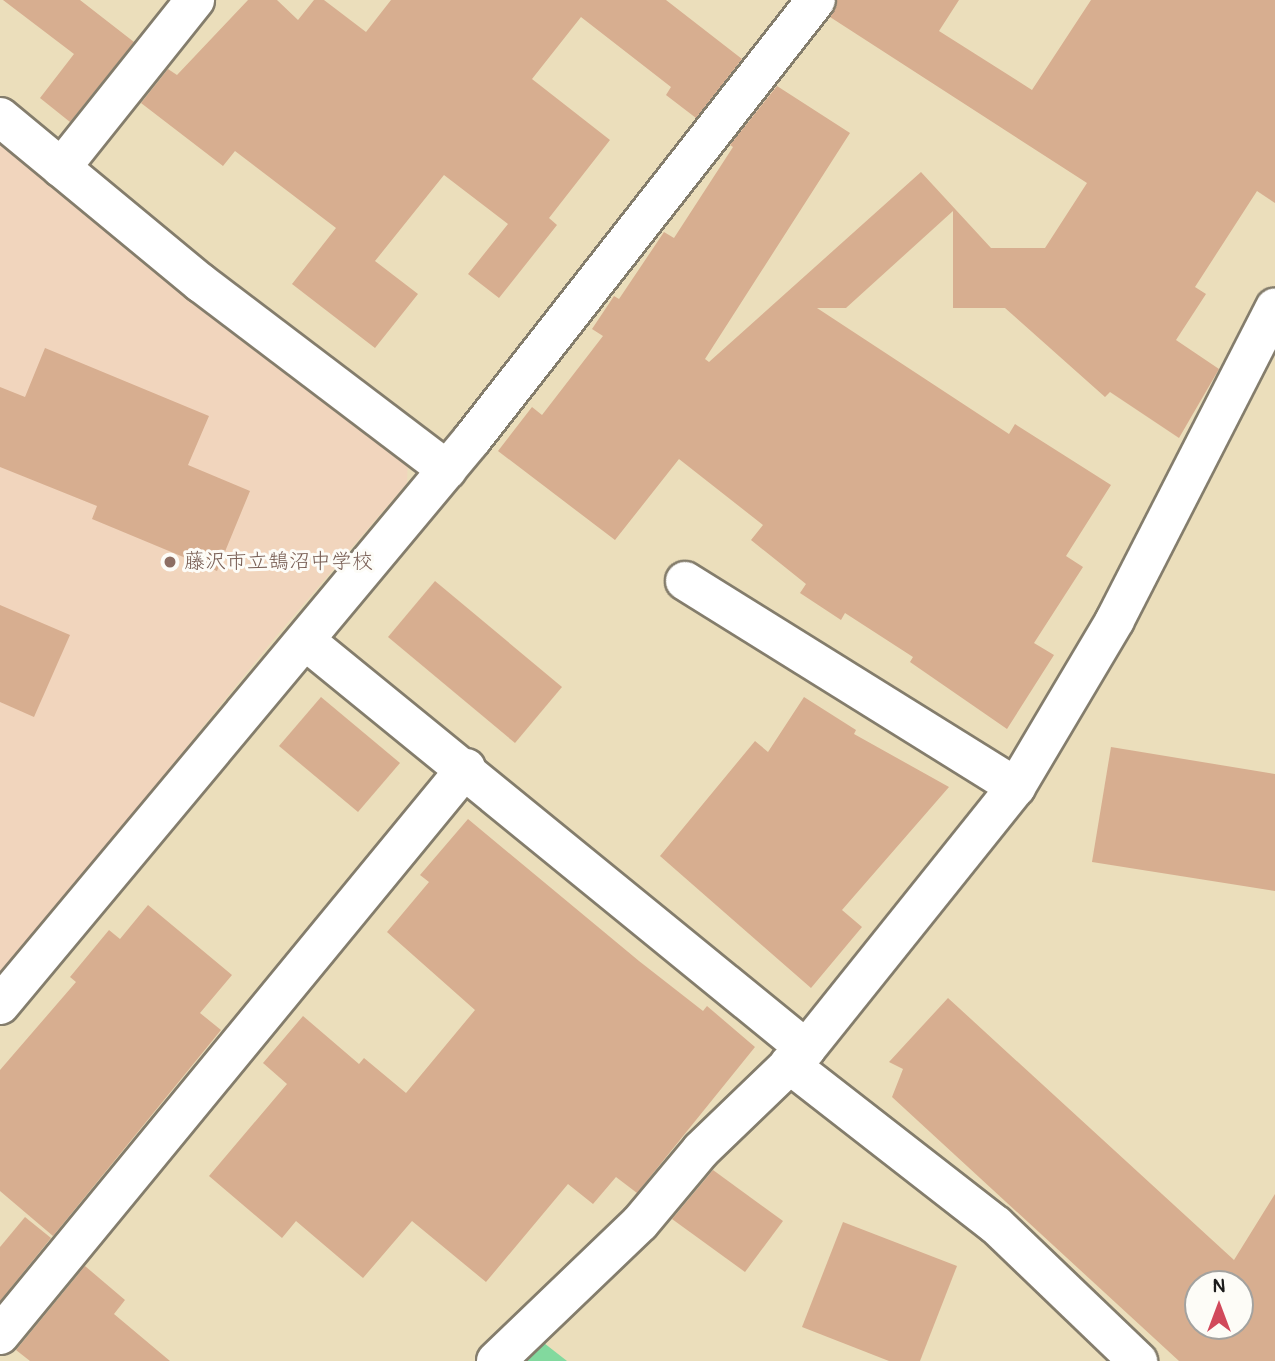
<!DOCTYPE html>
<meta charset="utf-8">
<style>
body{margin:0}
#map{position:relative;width:1275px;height:1361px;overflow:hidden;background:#ebdebb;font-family:Pangolin,"Klee One",sans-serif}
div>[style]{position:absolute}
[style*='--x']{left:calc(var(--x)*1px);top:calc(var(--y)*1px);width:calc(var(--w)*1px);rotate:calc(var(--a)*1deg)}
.built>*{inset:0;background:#f1d5bd}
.green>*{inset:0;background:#82d99e}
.building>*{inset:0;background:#d7ae90}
.roads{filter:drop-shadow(2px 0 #847d6c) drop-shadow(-2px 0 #847d6c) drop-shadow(0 2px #847d6c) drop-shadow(0 -2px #847d6c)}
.minor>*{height:38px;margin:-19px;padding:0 19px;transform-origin:19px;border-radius:19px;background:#fff}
.dots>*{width:19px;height:19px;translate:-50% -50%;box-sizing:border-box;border:4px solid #fdfcf7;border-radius:50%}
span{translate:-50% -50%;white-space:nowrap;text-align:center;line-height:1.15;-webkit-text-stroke:6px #fdfcf7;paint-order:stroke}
.education-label{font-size:21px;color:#785e54}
.left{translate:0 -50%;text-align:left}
.north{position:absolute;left:1184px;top:1270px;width:70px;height:70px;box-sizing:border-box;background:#fdfcf7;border:2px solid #a3a29f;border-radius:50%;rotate:0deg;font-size:19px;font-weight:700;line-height:28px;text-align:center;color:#1c1c1c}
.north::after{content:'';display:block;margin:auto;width:24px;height:32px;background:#d1495b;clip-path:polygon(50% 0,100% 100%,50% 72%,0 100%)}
</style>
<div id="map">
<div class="built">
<i style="clip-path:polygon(0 135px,408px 454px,407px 483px,273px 640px,0 978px)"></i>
</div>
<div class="green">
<i style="clip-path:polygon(526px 1329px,567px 1361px,501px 1361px)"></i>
</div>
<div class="building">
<i style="clip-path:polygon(3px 0,80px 0,134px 42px,70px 122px,40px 98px,74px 54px)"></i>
<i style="clip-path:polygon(248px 0,277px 0,298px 20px,314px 0,324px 0,366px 32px,391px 0,666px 0,742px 59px,696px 118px,666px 95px,671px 87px,581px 17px,532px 79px,610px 140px,549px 218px,557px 225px,499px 298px,468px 274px,508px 224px,444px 175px,375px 261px,418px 294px,375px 348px,292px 284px,336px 228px,235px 151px,223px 166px,141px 103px,168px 69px,177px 75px)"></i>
<i style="clip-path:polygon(837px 0,959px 0,939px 31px,1032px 90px,1091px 0,1275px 0,1275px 203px,1257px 191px,1195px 287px,1206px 294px,1176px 340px,1219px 369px,1179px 438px,1110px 392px,1105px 397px,1005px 308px,953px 308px,953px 211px,846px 308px,817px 308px,1009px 434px,1015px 424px,1111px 485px,1066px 556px,1083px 567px,1034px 643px,1054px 655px,1007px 729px,910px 662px,913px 657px,845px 613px,841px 620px,800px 593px,806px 584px,751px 540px,763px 525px,679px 459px,615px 540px,498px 451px,532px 407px,542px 415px,603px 336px,592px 329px,614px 296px,619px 299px,664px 232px,674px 238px,733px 147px,730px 145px,777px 86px,850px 133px,705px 359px,709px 362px,921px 172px,991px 248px,1045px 248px,1087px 183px,830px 17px)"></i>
<i style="clip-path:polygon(45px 348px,209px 416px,188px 465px,250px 491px,217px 571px,92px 519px,97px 506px,0 467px,0 387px,25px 397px)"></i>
<i style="clip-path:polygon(435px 581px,562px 687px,515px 743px,388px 637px)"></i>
<i style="clip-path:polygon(0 605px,70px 635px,34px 717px,0 702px)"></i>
<i style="clip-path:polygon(321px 697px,400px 763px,358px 812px,279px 746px)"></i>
<i style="clip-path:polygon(804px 697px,856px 730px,854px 734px,949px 787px,842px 910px,862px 927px,811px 988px,660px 856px,755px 741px,768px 752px)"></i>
<i style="clip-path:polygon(1111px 747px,1275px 774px,1275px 891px,1092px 862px)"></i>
<i style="clip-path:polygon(468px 819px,639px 961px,703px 1011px,707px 1006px,755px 1047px,637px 1193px,616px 1177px,593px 1204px,568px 1184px,486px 1282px,412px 1221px,363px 1278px,296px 1221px,282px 1238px,209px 1176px,287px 1084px,263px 1063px,303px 1016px,359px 1064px,364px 1058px,406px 1093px,475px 1010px,387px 932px,429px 882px,420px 875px)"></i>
<i style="clip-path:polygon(148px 905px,232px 975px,200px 1013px,221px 1030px,53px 1236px,0 1191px,0 1070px,76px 982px,70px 977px,109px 930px,120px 939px)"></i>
<i style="clip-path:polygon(evenodd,948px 998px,1234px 1260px,1275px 1194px,1275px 1361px,1179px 1361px,892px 1097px,903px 1069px,889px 1062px,948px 998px,1198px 1284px,1240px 1284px,1240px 1326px,1198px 1326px,1198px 1284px)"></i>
<i style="clip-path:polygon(713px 1170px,783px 1221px,745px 1272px,672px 1219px)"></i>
<i style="clip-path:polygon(25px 1217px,51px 1238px,0 1301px,0 1247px)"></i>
<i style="clip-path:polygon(843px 1222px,957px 1266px,920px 1361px,889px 1361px,802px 1327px)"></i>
<i style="clip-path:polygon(85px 1266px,125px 1300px,114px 1314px,170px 1361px,30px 1361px,16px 1350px)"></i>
</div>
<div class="roads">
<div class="minor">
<i style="--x:0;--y:117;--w:261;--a:39.6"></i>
<i style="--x:201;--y:283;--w:309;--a:37.2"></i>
<i style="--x:61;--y:168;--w:215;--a:-51.4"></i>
<i style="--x:685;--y:581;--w:390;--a:31.9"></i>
<i style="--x:307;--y:642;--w:644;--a:39.2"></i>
<i style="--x:0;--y:1005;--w:738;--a:-50.16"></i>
<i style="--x:473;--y:438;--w:556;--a:-51.94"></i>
<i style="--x:789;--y:1064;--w:262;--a:37.9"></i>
<i style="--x:996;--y:1225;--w:197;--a:43.8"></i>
<i style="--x:0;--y:1335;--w:734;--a:-50.58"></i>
<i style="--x:496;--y:1361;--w:199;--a:-43.8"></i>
<i style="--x:640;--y:1223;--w:95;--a:-50.1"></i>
<i style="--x:701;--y:1150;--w:146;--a:-43.9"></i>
<i style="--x:806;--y:1049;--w:336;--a:-51.3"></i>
<i style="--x:1016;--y:787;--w:194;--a:-59.3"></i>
<i style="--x:1115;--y:620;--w:351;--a:-62.9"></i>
</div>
</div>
<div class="dots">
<i style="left:170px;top:562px;background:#8d6e63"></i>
</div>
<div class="education-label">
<span class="left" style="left:184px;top:562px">藤沢市立鵠沼中学校</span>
</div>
<div class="north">N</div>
</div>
